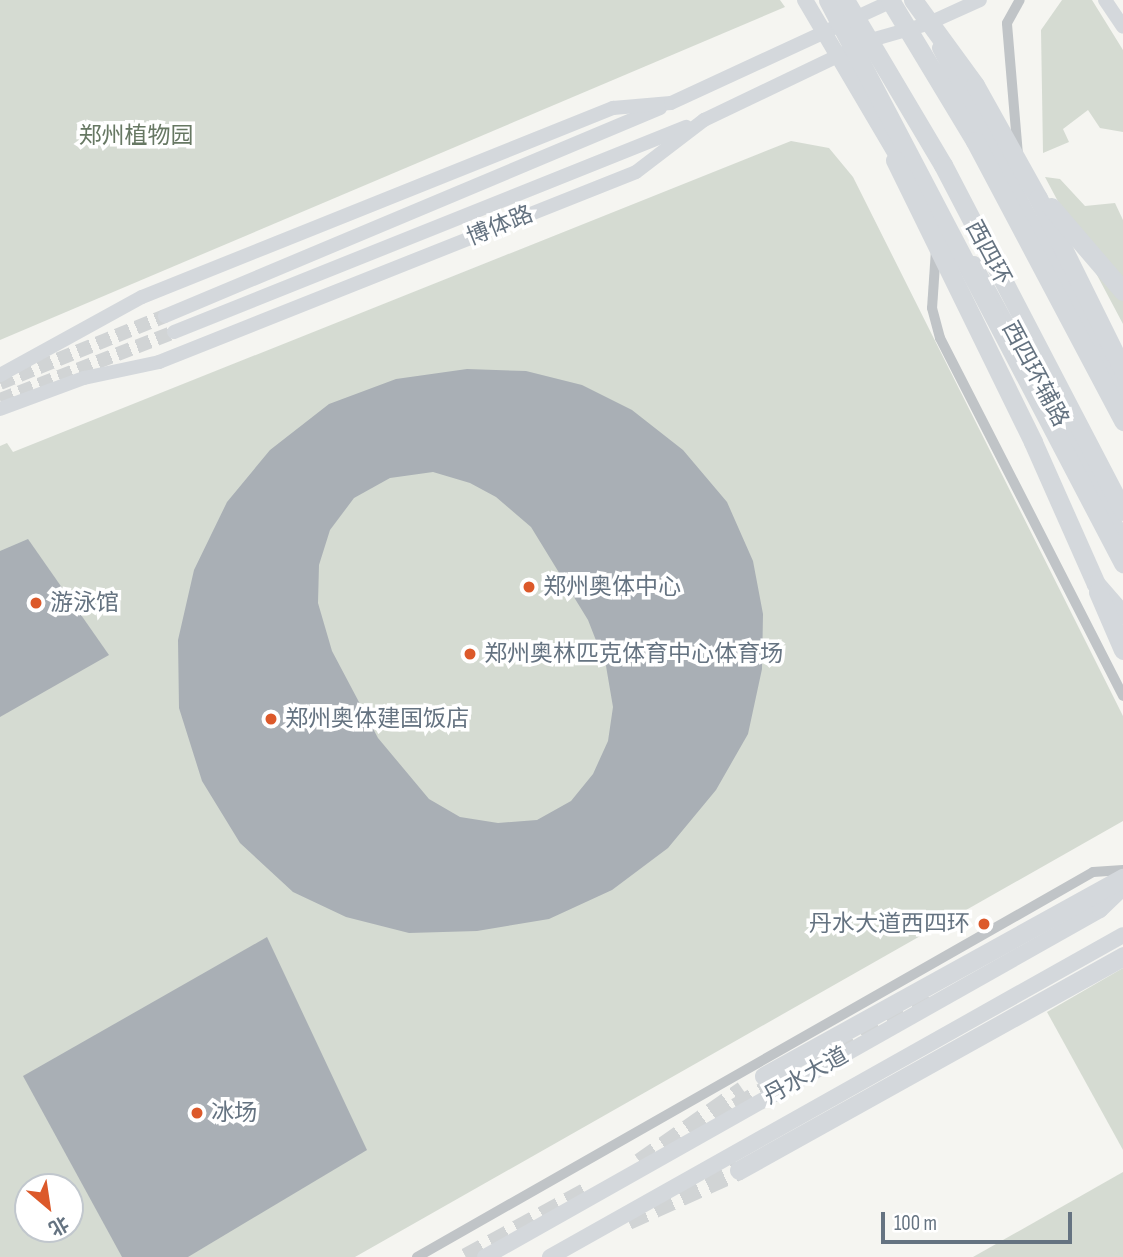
<!DOCTYPE html>
<meta charset="utf-8">
<style>
body{margin:0}
#map{position:relative;width:1123px;height:1257px;overflow:hidden;background:#f5f5f1;font-family:"Sofia Sans Condensed","Noto Sans SC",sans-serif}
div>[style]{position:absolute}
[style*='--x']{left:calc(var(--x)*1px);top:calc(var(--y)*1px);width:calc(var(--w)*1px);rotate:calc(var(--a)*1deg)}
.green>*{inset:0;background:#d5dbd2}
.building>*{inset:0;background:#a9afb5}
.secondary-tunnel>*{height:14px;margin-top:-7px;transform-origin:0;background:repeating-linear-gradient(90deg,#d1d4d5 0 14px,transparent 0 21px)}
.highway-tunnel>*{height:19px;margin-top:-9.5px;transform-origin:0;background:repeating-linear-gradient(90deg,#d1d4d5 0 19px,transparent 0 29px)}
.street>*{height:10px;margin:-5px;padding:0 5px;transform-origin:5px;border-radius:5px;background:#c0c4c7}
.secondary>*{height:14px;margin:-7px;padding:0 7px;transform-origin:7px;border-radius:7px;background:#d4d8dc}
.primary>*{height:16px;margin:-8px;padding:0 8px;transform-origin:8px;border-radius:8px;background:#d4d8dc}
.highway>*{height:19px;margin:-9.5px;padding:0 9.5px;transform-origin:9.5px;border-radius:9.5px;background:#d4d8dc}
.dots>*{width:19px;height:19px;translate:-50% -50%;box-sizing:border-box;border:4px solid #fff;border-radius:50%}
span{translate:-50% -50%;white-space:nowrap;text-align:center;line-height:1.15;-webkit-text-stroke:7px #fff;paint-order:stroke}
.park-label{font-size:23px;color:#677863}
.street-label{font-size:23px;color:#657381}
.poi-label{font-size:23px;color:#657381}
.left{translate:0 -50%;text-align:left}
.right{translate:-100% -50%;text-align:right}
.north{position:absolute;left:14px;top:1173px;width:70px;height:70px;box-sizing:border-box;background:#fff;border:2px solid #c1c7cd;border-radius:50%;rotate:151deg;font-size:19px;font-weight:700;line-height:28px;text-align:center;color:#657381}
.north::after{content:'';display:block;margin:auto;width:24px;height:32px;background:#dc592a;clip-path:polygon(50% 0,100% 100%,50% 72%,0 100%)}
.scale{position:absolute;left:881px;top:1212px;width:191px;height:32px;box-sizing:border-box;border:4px solid #657381;border-top:0;padding-left:9px;font-size:21px;line-height:24px;white-space:nowrap;color:#657381;-webkit-text-stroke:5px #fff;paint-order:stroke}
</style>
<div id="map">
<div class="green">
<i style="clip-path:polygon(0 0,780px 0,785px 7px,0 340px)"></i>
<i style="clip-path:polygon(1062px 0,1092px 0,1123px 50px,1123px 132px,1100px 128px,1088px 110px,1063px 129px,1069px 142px,1043px 153px,1041px 30px)"></i>
<i style="clip-path:polygon(evenodd,791px 141px,829px 148px,853px 177px,1123px 716px,1123px 821px,355px 1257px,0 1257px,0 446px,7px 443px,13px 452px,791px 141px,28px 1187px,70px 1187px,70px 1229px,28px 1229px,28px 1187px)"></i>
<i style="clip-path:polygon(1045px 177px,1060px 179px,1085px 206px,1115px 203px,1123px 220px,1123px 324px)"></i>
<i style="clip-path:polygon(1123px 968px,1123px 1150px,1047px 1012px)"></i>
<i style="clip-path:polygon(1123px 1172px,1123px 1257px,973px 1257px)"></i>
</div>
<div class="building">
<i style="clip-path:polygon(evenodd,467px 369px,526px 371px,582px 385px,632px 410px,683px 450px,727px 502px,753px 561px,763px 614px,762px 669px,748px 734px,716px 790px,668px 848px,612px 890px,549px 919px,477px 931px,409px 933px,346px 917px,293px 892px,240px 843px,202px 781px,179px 708px,178px 640px,194px 570px,227px 502px,270px 450px,329px 404px,396px 379px,467px 369px,433px 472px,470px 483px,496px 497px,531px 527px,588px 620px,606px 666px,613px 707px,608px 741px,593px 774px,571px 801px,537px 820px,498px 823px,460px 817px,429px 799px,378px 738px,332px 651px,318px 603px,319px 565px,330px 530px,354px 498px,390px 478px,433px 472px)"></i>
<i style="clip-path:polygon(28px 539px,109px 655px,0 717px,0 551px)"></i>
<i style="clip-path:polygon(267px 937px,367px 1150px,188px 1257px,122px 1257px,23px 1076px)"></i>
</div>
<div class="secondary-tunnel">
<i style="--x:0;--y:383;--w:178;--a:-22.1"></i>
<i style="--x:0;--y:400;--w:187;--a:-21.3"></i>
</div>
<div class="highway-tunnel">
<i style="--x:736;--y:1107;--w:228;--a:-29.9"></i>
<i style="--x:640;--y:1162;--w:126;--a:-35"></i>
<i style="--x:628;--y:1220;--w:122;--a:-24.2"></i>
<i style="--x:466;--y:1257;--w:138;--a:-28.6"></i>
</div>
<div class="street">
<i style="--x:1018;--y:155;--w:132;--a:-94.8"></i>
<i style="--x:1007;--y:23;--w:26;--a:-61"></i>
<i style="--x:936;--y:250;--w:58;--a:93.9"></i>
<i style="--x:932;--y:308;--w:31;--a:75"></i>
<i style="--x:940;--y:338;--w:402;--a:62.9"></i>
<i style="--x:417;--y:1257;--w:778;--a:-29.66"></i>
<i style="--x:1093;--y:872;--w:30;--a:-4"></i>
</div>
<div class="secondary">
<i style="--x:1105;--y:0;--w:32;--a:56"></i>
<i style="--x:165;--y:316;--w:537;--a:-22.79"></i>
<i style="--x:174;--y:332;--w:552;--a:-21.82"></i>
<i style="--x:0;--y:375;--w:162;--a:-28.8"></i>
<i style="--x:142;--y:297;--w:508;--a:-21.86"></i>
<i style="--x:613;--y:108;--w:58;--a:-4.9"></i>
<i style="--x:671;--y:103;--w:246;--a:-24.8"></i>
<i style="--x:0;--y:409;--w:90;--a:-20.3"></i>
<i style="--x:84;--y:378;--w:77;--a:-12"></i>
<i style="--x:159;--y:362;--w:513;--a:-21.72"></i>
<i style="--x:636;--y:172;--w:86;--a:-37.4"></i>
<i style="--x:704;--y:120;--w:185;--a:-25.6"></i>
<i style="--x:871;--y:40;--w:58;--a:-15.9"></i>
<i style="--x:927;--y:24;--w:58;--a:-24.4"></i>
</div>
<div class="primary">
<i style="--x:805;--y:0;--w:197;--a:59.5"></i>
<i style="--x:940;--y:48;--w:393;--a:62.3"></i>
<i style="--x:974;--y:264;--w:314;--a:61.6"></i>
<i style="--x:485;--y:1257;--w:706;--a:-29.43"></i>
<i style="--x:1100;--y:910;--w:32;--a:-44"></i>
<i style="--x:550;--y:1257;--w:657;--a:-29.33"></i>
</div>
<div class="highway">
<i style="--x:828;--y:0;--w:636;--a:62.35"></i>
<i style="--x:845;--y:0;--w:192;--a:59.3"></i>
<i style="--x:943;--y:165;--w:390;--a:62.5"></i>
<i style="--x:890;--y:0;--w:165;--a:58.9"></i>
<i style="--x:975;--y:141;--w:317;--a:62.1"></i>
<i style="--x:913;--y:0;--w:105;--a:53.9"></i>
<i style="--x:975;--y:85;--w:129;--a:60.9"></i>
<i style="--x:1038;--y:198;--w:192;--a:63.7"></i>
<i style="--x:895;--y:160;--w:314;--a:63.9"></i>
<i style="--x:1033;--y:442;--w:155;--a:66.1"></i>
<i style="--x:1096;--y:584;--w:41;--a:48.9"></i>
<i style="--x:1051;--y:207;--w:111;--a:49.4"></i>
<i style="--x:1098;--y:592;--w:63;--a:66.7"></i>
<i style="--x:764;--y:1076;--w:410;--a:-28.9"></i>
<i style="--x:739;--y:1170;--w:440;--a:-29.1"></i>
</div>
<div class="dots">
<i style="left:529px;top:587px;background:#dc592a"></i>
<i style="left:36px;top:603px;background:#dc592a"></i>
<i style="left:470px;top:654px;background:#dc592a"></i>
<i style="left:271px;top:719px;background:#dc592a"></i>
<i style="left:984px;top:924px;background:#dc592a"></i>
<i style="left:197px;top:1113px;background:#dc592a"></i>
</div>
<div class="park-label">
<span style="left:136px;top:136px">郑州植物园</span>
</div>
<div class="street-label">
<span style="left:500px;top:226px;rotate:-22deg">博体路</span>
<span style="left:988px;top:253px;rotate:62deg">西四环</span>
<span style="left:1035px;top:374px;rotate:62deg">西四环辅路</span>
<span style="left:806px;top:1076px;rotate:-29deg">丹水大道</span>
</div>
<div class="poi-label">
<span class="left" style="left:543px;top:587px">郑州奥体中心</span>
<span class="left" style="left:50px;top:603px">游泳馆</span>
<span class="left" style="left:484px;top:654px">郑州奥林匹克体育中心体育场</span>
<span class="left" style="left:285px;top:719px">郑州奥体建国饭店</span>
<span class="right" style="left:970px;top:924px">丹水大道西四环</span>
<span class="left" style="left:211px;top:1113px">冰场</span>
</div>
<div class="north">北</div>
<div class="scale">100 m</div>
</div>
